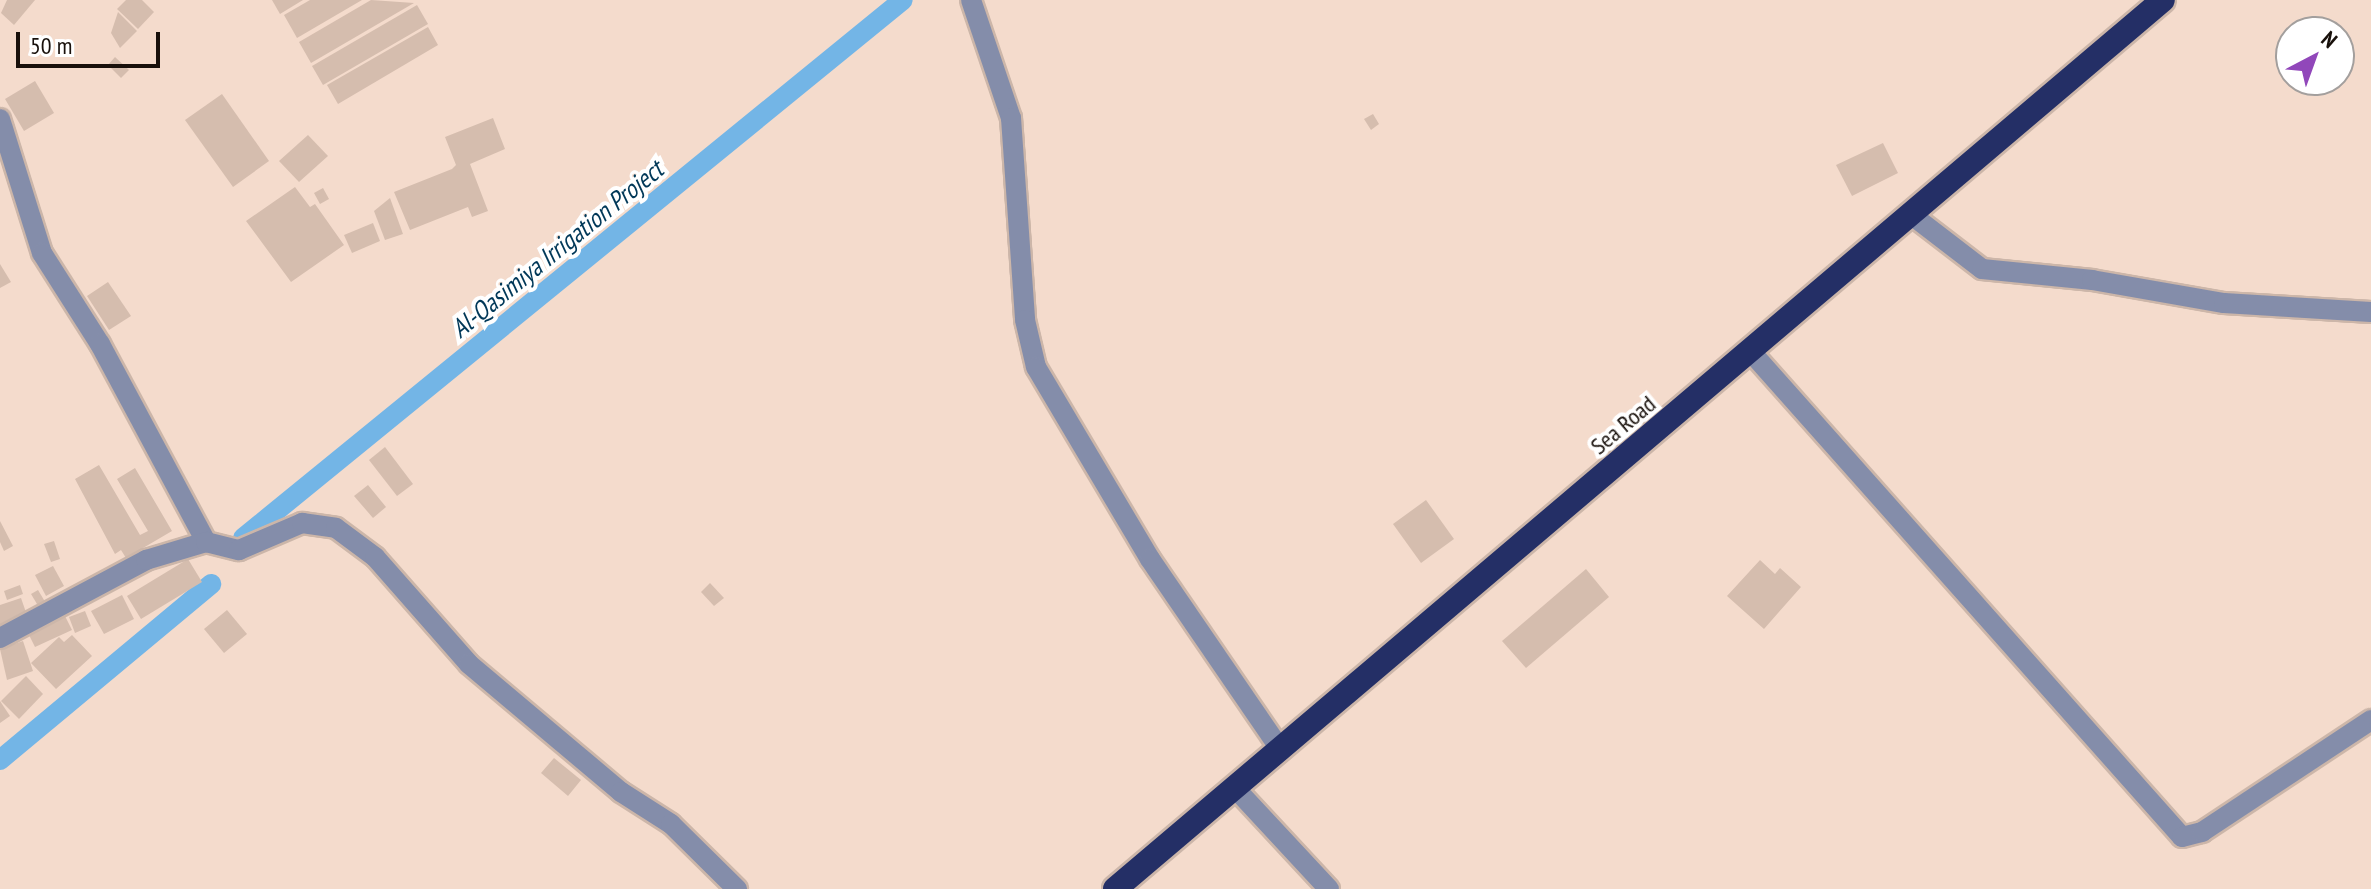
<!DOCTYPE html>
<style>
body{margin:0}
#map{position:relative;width:2371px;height:889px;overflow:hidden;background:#f4dbcc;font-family:"PT Sans Narrow",sans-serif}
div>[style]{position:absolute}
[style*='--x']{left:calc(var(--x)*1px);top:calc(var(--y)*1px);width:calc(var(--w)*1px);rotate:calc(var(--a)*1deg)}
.canal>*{height:20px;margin:-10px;padding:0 10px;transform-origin:10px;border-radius:10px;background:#73b5e6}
.building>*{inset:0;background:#d5bdae}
.roads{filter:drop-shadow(2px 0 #ccb6a9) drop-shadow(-2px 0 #ccb6a9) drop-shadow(0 2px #ccb6a9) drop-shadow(0 -2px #ccb6a9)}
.minor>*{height:20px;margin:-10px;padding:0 10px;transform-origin:10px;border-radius:10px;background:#848daa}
.highway>*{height:24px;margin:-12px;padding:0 12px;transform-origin:12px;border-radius:12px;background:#242f66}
span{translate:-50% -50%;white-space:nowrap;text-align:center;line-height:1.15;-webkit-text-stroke:8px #fff;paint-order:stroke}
.street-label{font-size:24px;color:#18100b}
.water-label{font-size:26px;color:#013858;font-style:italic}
.north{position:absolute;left:2275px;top:16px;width:80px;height:80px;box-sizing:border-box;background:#fff;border:2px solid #a39f9d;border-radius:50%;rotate:41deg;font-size:22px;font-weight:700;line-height:32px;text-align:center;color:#18100b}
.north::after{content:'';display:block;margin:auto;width:28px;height:36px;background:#9147ba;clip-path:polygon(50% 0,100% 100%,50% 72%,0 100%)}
.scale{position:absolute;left:16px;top:32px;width:144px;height:36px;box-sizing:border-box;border:4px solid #18100b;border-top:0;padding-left:10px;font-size:24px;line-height:28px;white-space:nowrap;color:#18100b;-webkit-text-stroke:6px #fff;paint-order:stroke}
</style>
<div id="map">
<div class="canal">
<i style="--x:243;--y:538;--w:851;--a:-39.19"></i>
<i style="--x:0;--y:760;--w:275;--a:-39.8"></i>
</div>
<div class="building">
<i style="clip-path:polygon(7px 0,35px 0,14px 25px,1px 13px)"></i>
<i style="clip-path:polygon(126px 0,142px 0,154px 12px,138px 29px,117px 9px)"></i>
<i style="clip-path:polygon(272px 0,303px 0,280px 14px)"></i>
<i style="clip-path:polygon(310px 0,362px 0,297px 38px,284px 15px)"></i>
<i style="clip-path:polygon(371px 0,414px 3px,311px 63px,299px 42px)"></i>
<i style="clip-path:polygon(417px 5px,428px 24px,323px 85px,312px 66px)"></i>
<i style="clip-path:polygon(118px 12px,137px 31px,120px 48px,111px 33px)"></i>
<i style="clip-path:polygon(428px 27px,438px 45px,338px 104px,327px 85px)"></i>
<i style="clip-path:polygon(115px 57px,129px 70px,121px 78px,108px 65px)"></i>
<i style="clip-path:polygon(35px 81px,54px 113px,24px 131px,5px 99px)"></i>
<i style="clip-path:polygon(222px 94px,269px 161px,233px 187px,185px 120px)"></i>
<i style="clip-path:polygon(1373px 114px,1379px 124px,1371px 130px,1364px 119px)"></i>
<i style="clip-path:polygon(493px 118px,505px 149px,470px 164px,488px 211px,472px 217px,468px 207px,410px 230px,394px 192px,452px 169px,456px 165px,445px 137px)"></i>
<i style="clip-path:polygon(308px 135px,328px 156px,299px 182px,279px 161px)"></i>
<i style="clip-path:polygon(1883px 143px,1898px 173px,1852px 196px,1836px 165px)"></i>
<i style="clip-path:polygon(295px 187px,310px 207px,315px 204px,344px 245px,291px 282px,246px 221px)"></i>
<i style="clip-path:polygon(323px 188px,329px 199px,320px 204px,314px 193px)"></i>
<i style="clip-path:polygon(390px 198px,403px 234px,385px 240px,374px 211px)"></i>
<i style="clip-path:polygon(373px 223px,380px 241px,352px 253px,344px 235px)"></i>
<i style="clip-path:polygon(0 264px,11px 282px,0 288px)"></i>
<i style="clip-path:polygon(108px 282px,131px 316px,109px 330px,87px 296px)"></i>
<i style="clip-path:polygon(385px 447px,413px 484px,397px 496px,369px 460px)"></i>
<i style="clip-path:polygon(99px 465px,140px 535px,148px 531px,117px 479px,135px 468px,172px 531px,126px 558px,121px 550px,115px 554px,75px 479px)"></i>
<i style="clip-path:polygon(368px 485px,386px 507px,373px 518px,354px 496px)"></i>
<i style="clip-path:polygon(1426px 500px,1454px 539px,1421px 563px,1393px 524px)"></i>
<i style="clip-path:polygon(0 521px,13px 546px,4px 551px,0 542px)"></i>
<i style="clip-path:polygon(54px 541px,60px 559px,51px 562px,44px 544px)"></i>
<i style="clip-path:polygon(188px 559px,202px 582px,141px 619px,127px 596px)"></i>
<i style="clip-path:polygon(1760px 560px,1775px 574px,1780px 568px,1801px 587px,1764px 629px,1727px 596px)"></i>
<i style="clip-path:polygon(53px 566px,64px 586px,46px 596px,35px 575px)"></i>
<i style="clip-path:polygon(1586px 569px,1609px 597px,1526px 668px,1502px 641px)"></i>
<i style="clip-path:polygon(710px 583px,724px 598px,714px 606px,701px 592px)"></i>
<i style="clip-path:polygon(20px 585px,23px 594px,7px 600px,4px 591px)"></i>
<i style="clip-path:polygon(38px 590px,47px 605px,40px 609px,31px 594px)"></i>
<i style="clip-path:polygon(122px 595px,134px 619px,104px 634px,91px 611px)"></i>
<i style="clip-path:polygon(21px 598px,29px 621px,0 631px,0 605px)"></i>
<i style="clip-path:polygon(227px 610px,247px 634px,224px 653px,204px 629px)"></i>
<i style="clip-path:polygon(85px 611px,91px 626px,75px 633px,69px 617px)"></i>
<i style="clip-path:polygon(65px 616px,72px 630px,35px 647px,28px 633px)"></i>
<i style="clip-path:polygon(72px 635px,92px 656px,56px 689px,31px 663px,59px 637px,64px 642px)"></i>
<i style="clip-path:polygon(23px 641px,33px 671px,7px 680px,0 649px)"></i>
<i style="clip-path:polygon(26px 676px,43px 694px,19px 719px,1px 701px)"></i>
<i style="clip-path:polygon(0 701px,10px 716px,0 723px)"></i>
<i style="clip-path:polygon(554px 758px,581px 780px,568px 796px,541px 773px)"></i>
</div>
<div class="roads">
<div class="minor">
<i style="--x:971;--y:0;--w:125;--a:71.3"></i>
<i style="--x:1011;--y:118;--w:202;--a:86"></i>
<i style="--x:1025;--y:320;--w:48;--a:76.8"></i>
<i style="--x:1036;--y:367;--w:223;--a:59.3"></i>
<i style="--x:1150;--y:559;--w:232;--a:55.6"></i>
<i style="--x:0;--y:119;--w:140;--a:72.6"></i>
<i style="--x:42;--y:253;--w:108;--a:57.5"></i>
<i style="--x:100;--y:344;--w:225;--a:61.8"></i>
<i style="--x:1913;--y:216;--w:87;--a:37.5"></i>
<i style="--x:1982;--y:269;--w:111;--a:5.7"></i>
<i style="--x:2092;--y:280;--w:134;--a:9.9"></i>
<i style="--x:2224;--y:303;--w:147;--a:3.5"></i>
<i style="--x:1752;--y:353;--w:647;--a:48.38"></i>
<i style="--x:2182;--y:837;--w:21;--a:-14"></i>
<i style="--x:2202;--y:832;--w:203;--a:-33.5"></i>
<i style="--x:0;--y:638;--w:166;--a:-28.1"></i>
<i style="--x:146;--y:560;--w:63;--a:-16.7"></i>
<i style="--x:206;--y:542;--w:34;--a:14"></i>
<i style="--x:239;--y:550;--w:69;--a:-23.2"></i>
<i style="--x:302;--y:523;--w:34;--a:8"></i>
<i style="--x:336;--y:528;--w:49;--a:36.6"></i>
<i style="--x:375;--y:557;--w:142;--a:48.7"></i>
<i style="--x:469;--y:664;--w:199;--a:40.1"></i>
<i style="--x:621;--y:792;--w:59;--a:32.6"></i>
<i style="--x:671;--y:824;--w:93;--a:44.6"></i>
<i style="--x:1235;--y:788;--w:138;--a:47.1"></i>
</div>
<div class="highway">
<i style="--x:1115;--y:889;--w:1374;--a:-40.31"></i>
</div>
</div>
<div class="street-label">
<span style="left:1623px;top:425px;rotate:-40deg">Sea Road</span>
</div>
<div class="water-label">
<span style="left:557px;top:249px;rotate:-39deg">Al-Qasimiya Irrigation Project</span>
</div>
<div class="north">N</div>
<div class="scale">50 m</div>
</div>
